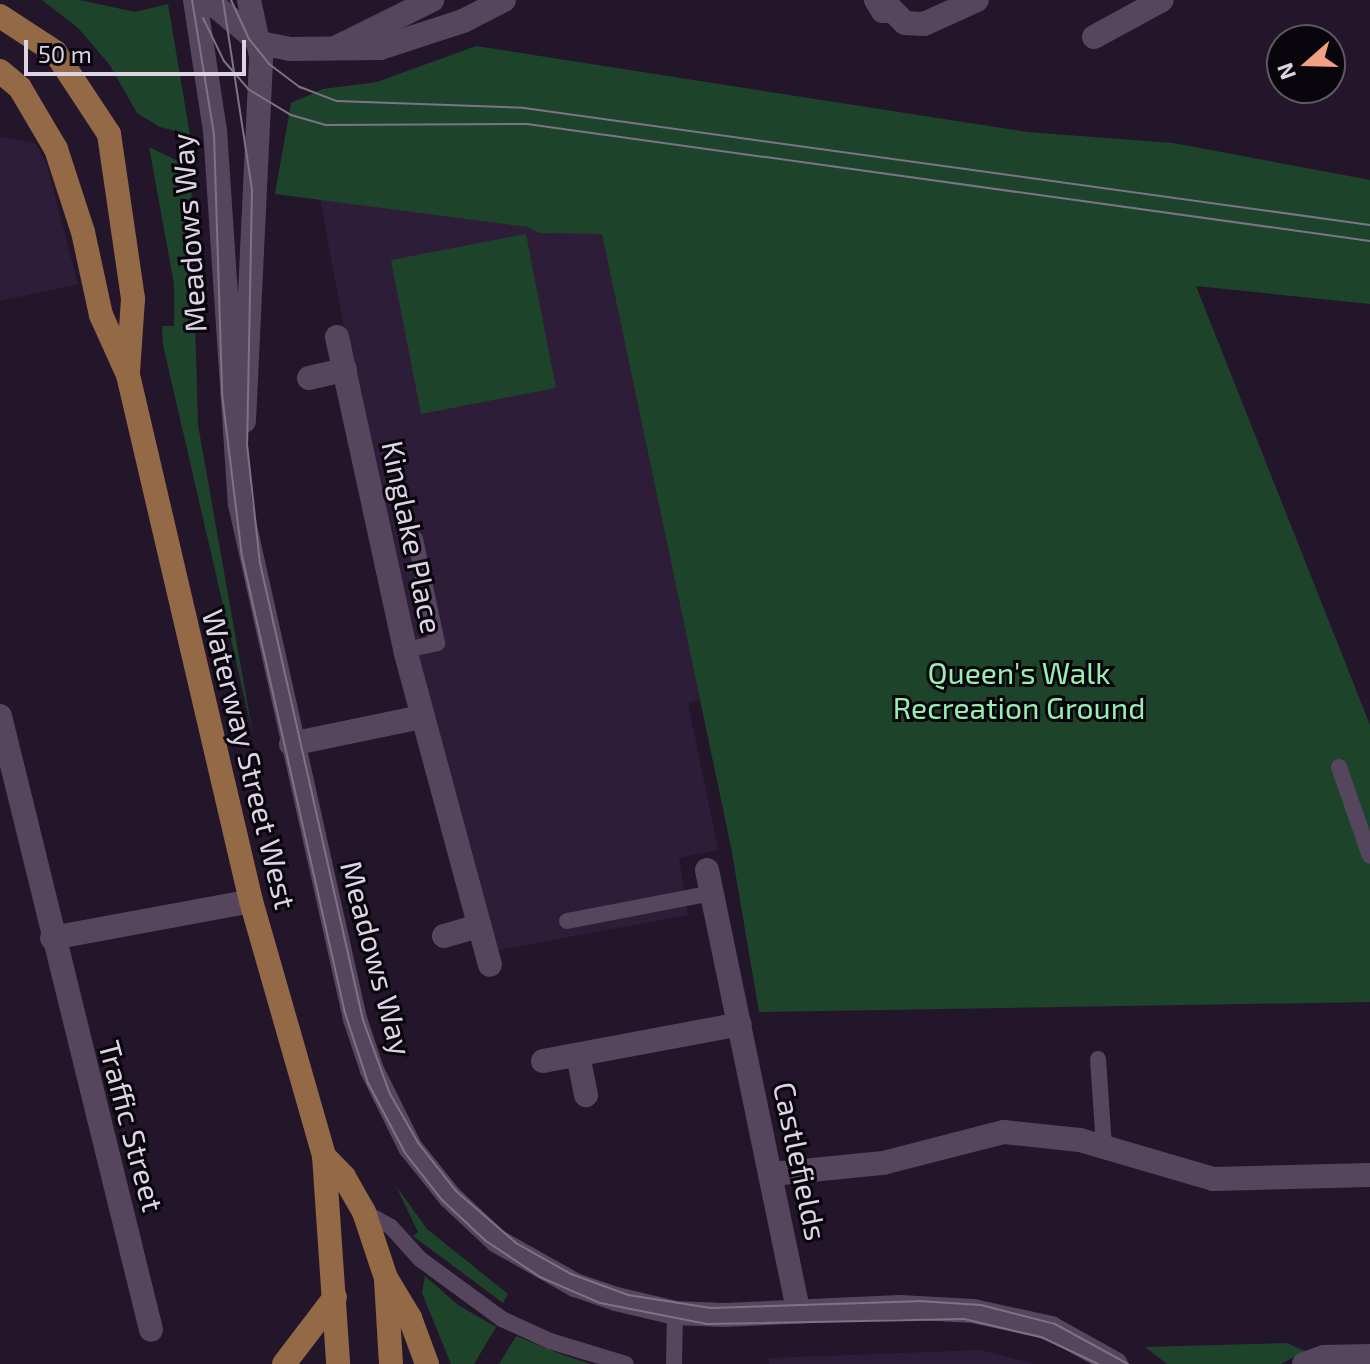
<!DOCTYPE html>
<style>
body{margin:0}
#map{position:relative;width:1370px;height:1364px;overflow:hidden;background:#23162b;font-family:"Exo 2",sans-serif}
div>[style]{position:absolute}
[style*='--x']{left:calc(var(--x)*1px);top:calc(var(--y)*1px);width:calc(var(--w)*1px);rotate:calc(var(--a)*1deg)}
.built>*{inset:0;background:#2e1d38}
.green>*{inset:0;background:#1e432b}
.service>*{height:16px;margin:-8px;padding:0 8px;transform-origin:8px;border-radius:8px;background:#55465e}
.minor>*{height:24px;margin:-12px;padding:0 12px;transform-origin:12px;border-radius:12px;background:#55465e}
.tertiary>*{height:24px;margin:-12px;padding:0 12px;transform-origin:12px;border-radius:12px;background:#55465e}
.primary>*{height:24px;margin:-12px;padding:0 12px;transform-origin:12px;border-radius:12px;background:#936946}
.tram>*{height:2px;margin:-1px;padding:0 1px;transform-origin:1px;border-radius:1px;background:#7e7385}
span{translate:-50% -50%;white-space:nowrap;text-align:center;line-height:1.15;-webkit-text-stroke:6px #09050d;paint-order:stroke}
.street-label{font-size:30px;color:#ddd4e3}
.park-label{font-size:30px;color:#97eeb1}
.north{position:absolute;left:1266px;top:24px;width:80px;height:80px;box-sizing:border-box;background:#09050d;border:2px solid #5e5863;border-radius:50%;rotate:250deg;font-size:22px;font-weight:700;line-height:32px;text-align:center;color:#ddd4e3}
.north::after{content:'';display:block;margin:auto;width:28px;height:36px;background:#f39f84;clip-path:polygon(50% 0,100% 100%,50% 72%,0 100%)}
.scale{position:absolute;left:24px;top:40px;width:222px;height:36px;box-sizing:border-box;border:4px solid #ddd4e3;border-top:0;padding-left:10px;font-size:24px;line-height:28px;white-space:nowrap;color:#ddd4e3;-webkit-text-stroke:6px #09050d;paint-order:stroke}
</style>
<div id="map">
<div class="built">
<i style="clip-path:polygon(0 137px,35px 143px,46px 162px,78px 284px,0 301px)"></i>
<i style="clip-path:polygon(320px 198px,528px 227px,539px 233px,602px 233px,700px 700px,688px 703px,718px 850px,679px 858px,688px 915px,493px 951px,368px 457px)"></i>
<i style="clip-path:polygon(981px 1350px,1034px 1364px,769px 1364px,768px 1358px)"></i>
</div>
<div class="green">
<i style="clip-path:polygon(42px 0,80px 0,135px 12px,168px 4px,190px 135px,160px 127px,137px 113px,109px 64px,78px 28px)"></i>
<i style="clip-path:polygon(476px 46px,1027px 132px,1173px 143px,1370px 180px,1370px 304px,1196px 286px,1370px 725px,1370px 1002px,759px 1012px,731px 847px,602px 234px,539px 233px,528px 227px,275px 194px,291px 103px,323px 89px,377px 82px)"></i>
<i style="clip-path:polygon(149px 147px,186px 165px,191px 177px,198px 425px,253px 735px,163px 345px,162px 326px,174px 326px,174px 284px)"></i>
<i style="clip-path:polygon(526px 234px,556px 388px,421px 414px,391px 260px)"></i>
<i style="clip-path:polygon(396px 1186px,427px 1229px,508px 1294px,503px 1303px,413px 1236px,418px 1232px)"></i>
<i style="clip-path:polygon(425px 1276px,458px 1305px,496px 1327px,474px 1364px,451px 1364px,422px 1293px)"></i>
<i style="clip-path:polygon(516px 1336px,563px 1355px,591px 1364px,499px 1364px)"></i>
<i style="clip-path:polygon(1287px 1343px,1305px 1351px,1281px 1364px,1167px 1364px,1145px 1347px)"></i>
</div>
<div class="service">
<i style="--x:405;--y:650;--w:33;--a:-12"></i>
<i style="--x:437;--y:643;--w:106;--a:-101.9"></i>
<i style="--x:1339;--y:767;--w:94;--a:70.8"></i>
<i style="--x:567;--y:921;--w:148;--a:-10.9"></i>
<i style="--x:1098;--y:1059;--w:88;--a:86.1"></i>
<i style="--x:364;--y:1212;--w:31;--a:29"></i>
<i style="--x:391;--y:1227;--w:43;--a:47.8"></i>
<i style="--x:420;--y:1259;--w:102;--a:36.2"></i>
<i style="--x:502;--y:1319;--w:53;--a:24.6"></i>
<i style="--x:550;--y:1341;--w:79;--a:16.8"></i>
<i style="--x:674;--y:1364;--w:51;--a:-88.9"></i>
</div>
<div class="minor">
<i style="--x:876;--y:0;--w:13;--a:58"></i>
<i style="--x:883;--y:11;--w:9;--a:-6"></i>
<i style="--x:892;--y:10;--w:18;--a:45"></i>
<i style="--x:905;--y:23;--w:19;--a:3"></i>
<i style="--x:924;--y:24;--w:58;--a:-24.4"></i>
<i style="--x:1094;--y:37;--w:77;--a:-28.6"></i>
<i style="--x:337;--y:337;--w:320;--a:77.7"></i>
<i style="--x:405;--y:650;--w:326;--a:74.9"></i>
<i style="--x:309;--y:378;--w:37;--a:-13"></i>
<i style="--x:0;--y:716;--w:632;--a:76.18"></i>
<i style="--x:291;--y:744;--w:133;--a:-11.7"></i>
<i style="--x:707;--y:870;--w:450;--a:78.3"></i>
<i style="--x:444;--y:936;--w:37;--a:-16"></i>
<i style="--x:52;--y:938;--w:202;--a:-10.5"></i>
<i style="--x:578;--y:1055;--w:41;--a:78.7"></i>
<i style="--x:543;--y:1061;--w:200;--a:-10.6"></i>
<i style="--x:772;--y:1174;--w:112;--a:-5.7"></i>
<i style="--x:883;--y:1163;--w:125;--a:-14.4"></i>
<i style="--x:1004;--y:1132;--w:76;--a:6"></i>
<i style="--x:1080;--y:1140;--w:139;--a:16.3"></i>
<i style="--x:1213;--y:1179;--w:157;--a:-1.5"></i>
<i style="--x:1304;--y:1364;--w:21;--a:-19"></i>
<i style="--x:1324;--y:1357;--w:46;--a:-1.2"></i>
</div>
<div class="tertiary">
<i style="--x:195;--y:0;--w:132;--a:81.3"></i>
<i style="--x:215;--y:130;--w:375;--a:86.2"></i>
<i style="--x:240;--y:504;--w:528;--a:77.41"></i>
<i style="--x:355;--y:1019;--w:54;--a:71.6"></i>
<i style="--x:372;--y:1070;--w:86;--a:63.7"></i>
<i style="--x:410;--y:1147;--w:64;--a:51.3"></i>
<i style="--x:450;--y:1197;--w:64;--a:43.1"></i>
<i style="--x:497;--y:1241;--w:90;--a:29.4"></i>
<i style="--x:575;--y:1285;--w:43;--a:18.9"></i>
<i style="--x:616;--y:1299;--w:61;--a:13.3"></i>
<i style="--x:675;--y:1313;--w:49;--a:2.3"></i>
<i style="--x:724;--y:1315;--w:176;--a:-2.6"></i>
<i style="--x:900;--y:1307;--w:73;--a:3.1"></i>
<i style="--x:973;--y:1311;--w:80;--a:12.3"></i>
<i style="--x:1051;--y:1328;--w:74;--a:29"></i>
<i style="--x:208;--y:0;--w:67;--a:39.6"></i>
<i style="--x:260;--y:43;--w:31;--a:11"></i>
<i style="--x:290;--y:49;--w:90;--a:-0.6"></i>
<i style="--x:380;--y:48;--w:87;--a:-18"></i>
<i style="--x:463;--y:21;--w:46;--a:-27.1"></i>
<i style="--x:339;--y:46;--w:104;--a:-26.3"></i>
<i style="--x:244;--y:421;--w:365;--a:-87.3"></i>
<i style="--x:261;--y:56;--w:57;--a:-102.1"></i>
</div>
<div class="primary">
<i style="--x:0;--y:16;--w:66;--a:33.2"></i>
<i style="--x:55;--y:52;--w:98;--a:56.6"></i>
<i style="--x:109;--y:134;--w:167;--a:81.7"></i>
<i style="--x:133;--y:299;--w:74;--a:93.9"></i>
<i style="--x:0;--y:71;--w:26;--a:40"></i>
<i style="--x:20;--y:88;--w:71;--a:59.5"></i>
<i style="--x:56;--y:149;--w:87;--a:72"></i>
<i style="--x:83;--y:232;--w:85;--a:77.8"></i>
<i style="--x:101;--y:315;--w:66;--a:65.8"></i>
<i style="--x:128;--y:375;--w:540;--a:76.84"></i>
<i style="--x:251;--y:901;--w:265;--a:74"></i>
<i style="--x:324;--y:1156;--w:208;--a:86.1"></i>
<i style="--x:324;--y:1156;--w:29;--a:46"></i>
<i style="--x:344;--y:1177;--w:40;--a:60.3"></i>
<i style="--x:364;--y:1212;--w:70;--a:71.6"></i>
<i style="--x:386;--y:1278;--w:47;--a:59"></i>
<i style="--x:410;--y:1318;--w:49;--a:69.7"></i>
<i style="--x:386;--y:1280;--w:84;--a:86.6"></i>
<i style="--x:284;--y:1364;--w:84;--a:-52.7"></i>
</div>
<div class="tram">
<i style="--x:192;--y:0;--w:136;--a:80.7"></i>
<i style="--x:214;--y:134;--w:260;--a:88.2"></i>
<i style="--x:222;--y:394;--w:163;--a:83"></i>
<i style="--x:242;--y:556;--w:465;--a:77.3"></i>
<i style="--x:344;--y:1010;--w:77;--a:71.8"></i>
<i style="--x:368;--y:1083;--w:79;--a:62.1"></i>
<i style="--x:405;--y:1153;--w:60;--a:51.8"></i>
<i style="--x:442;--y:1200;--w:60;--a:43"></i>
<i style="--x:486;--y:1241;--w:65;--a:33.7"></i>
<i style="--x:540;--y:1277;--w:65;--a:23.4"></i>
<i style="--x:600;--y:1303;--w:109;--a:11.1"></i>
<i style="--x:707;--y:1324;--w:257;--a:-1.1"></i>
<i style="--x:964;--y:1319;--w:79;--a:13.2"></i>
<i style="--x:1041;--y:1337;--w:63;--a:25.3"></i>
<i style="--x:223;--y:0;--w:192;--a:81.3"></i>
<i style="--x:252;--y:190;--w:254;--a:91.1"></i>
<i style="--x:247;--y:444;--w:120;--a:83.8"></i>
<i style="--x:260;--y:563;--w:468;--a:77.3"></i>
<i style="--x:363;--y:1020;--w:79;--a:70"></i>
<i style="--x:390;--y:1094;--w:58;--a:59.9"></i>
<i style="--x:419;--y:1144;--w:60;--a:51.8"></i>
<i style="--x:456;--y:1191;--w:79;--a:40.9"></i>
<i style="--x:516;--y:1243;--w:63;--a:29.4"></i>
<i style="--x:571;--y:1274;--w:61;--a:20.2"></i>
<i style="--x:628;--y:1295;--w:84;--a:8.9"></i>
<i style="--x:711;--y:1308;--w:207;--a:-1.9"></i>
<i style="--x:918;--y:1301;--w:63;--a:3.6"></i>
<i style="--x:981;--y:1305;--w:76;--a:14.4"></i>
<i style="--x:1055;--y:1324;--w:83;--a:28.7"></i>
<i style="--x:231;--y:0;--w:43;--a:65.2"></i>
<i style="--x:249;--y:39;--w:32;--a:51"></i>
<i style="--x:269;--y:64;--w:39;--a:37"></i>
<i style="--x:300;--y:87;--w:40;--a:21"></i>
<i style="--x:337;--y:101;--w:187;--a:2.1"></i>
<i style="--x:524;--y:108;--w:854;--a:7.87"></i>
<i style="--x:203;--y:18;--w:48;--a:64"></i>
<i style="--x:224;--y:61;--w:37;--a:49"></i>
<i style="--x:248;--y:89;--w:50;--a:31.2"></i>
<i style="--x:291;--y:115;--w:37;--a:16"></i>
<i style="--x:327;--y:125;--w:200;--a:-0.3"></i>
<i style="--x:527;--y:124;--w:851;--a:7.9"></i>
</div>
<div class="street-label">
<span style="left:188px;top:233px;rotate:-94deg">Meadows Way</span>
<span style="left:413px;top:537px;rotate:78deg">Kinglake Place</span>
<span style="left:250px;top:759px;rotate:76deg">Waterway Street West</span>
<span style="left:377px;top:958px;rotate:75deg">Meadows Way</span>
<span style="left:132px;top:1126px;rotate:75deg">Traffic Street</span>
<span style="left:801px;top:1161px;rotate:78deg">Castlefields</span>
</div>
<div class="park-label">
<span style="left:1019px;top:689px">Queen's Walk<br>Recreation Ground</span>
</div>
<div class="north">N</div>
<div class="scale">50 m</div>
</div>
